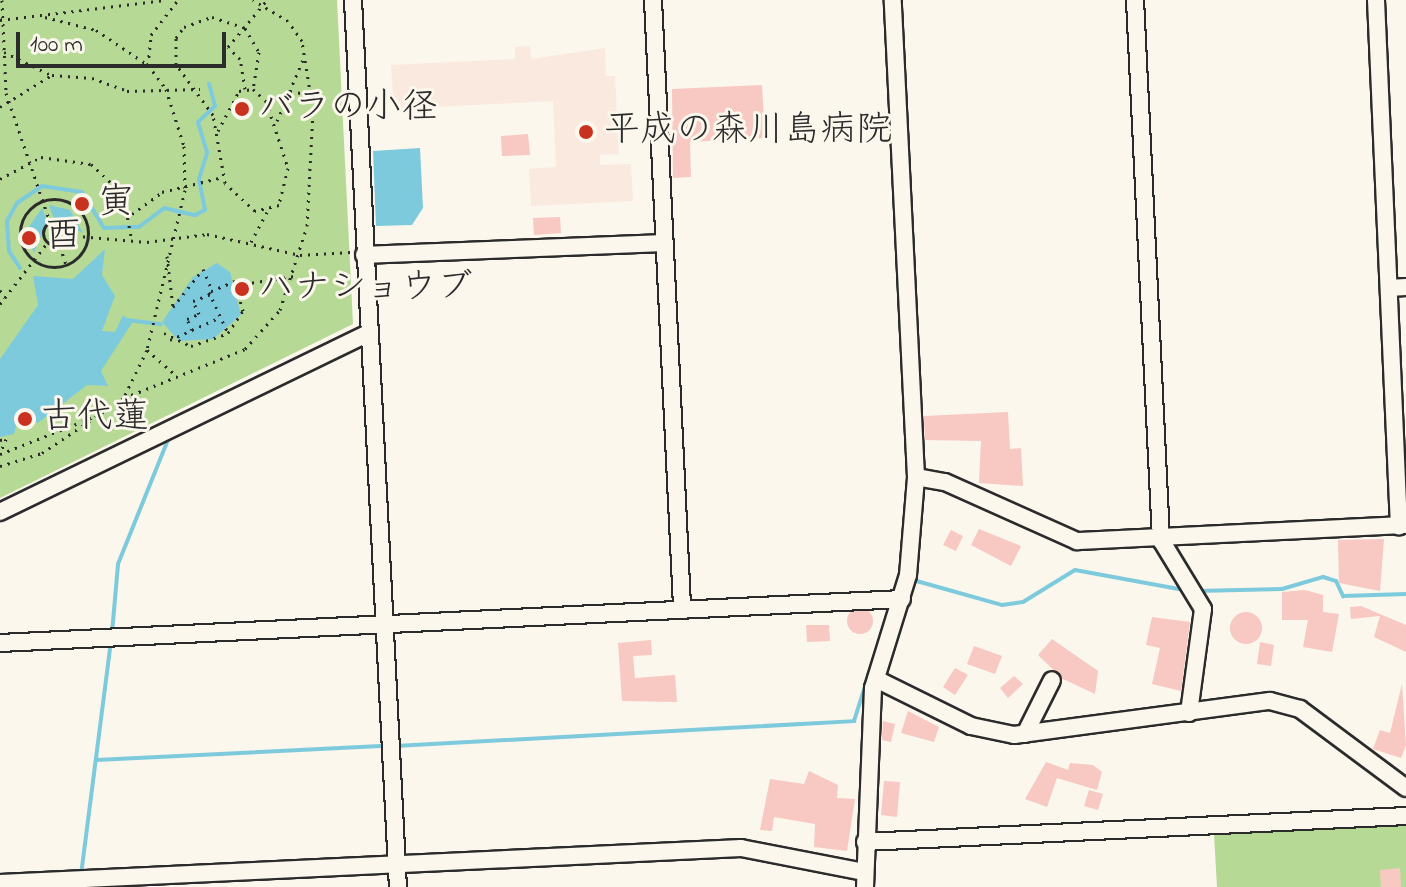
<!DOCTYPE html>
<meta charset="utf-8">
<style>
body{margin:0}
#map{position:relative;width:1406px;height:887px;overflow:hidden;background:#fbf7ec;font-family:"Indie Flower","Klee One",sans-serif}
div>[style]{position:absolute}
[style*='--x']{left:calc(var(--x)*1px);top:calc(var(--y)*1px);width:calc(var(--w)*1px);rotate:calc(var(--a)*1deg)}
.built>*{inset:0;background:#fae9df}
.green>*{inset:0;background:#b6da95}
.water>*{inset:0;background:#7ecadd}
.stream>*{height:4px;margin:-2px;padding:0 2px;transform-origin:2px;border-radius:2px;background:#7ecadd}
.building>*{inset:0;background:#f8c8c2}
.round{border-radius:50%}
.path>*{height:3px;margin-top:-1.5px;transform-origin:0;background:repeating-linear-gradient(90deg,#2b2b2b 0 2px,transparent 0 8px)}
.path>.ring{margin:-1.5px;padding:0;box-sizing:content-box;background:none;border:3px solid #2b2b2b;border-radius:50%}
.roads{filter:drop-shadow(2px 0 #2b2b2b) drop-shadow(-2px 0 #2b2b2b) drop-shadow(0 2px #2b2b2b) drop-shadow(0 -2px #2b2b2b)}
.minor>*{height:16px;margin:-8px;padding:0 8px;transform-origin:8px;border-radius:8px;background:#fbf7ec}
.dots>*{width:22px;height:22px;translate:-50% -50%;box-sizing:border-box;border:4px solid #fbf7ec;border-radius:50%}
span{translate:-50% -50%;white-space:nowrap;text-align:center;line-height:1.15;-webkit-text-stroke:6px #fbf7ec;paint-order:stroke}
.poi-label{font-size:36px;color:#2b2b2b}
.left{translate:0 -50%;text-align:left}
.scale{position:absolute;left:16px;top:32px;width:210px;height:36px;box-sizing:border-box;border:4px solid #2b2b2b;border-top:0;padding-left:10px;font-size:24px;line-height:28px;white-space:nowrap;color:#2b2b2b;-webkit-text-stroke:6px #fbf7ec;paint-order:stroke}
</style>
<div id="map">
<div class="built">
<i style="clip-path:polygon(530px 46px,531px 59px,605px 48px,606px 76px,615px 76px,619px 154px,600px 155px,600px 165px,631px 164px,633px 201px,531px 206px,529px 169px,556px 167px,553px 101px,394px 109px,391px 65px,515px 59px,515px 47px)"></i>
</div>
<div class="green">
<i style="clip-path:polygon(0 0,337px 0,353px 324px,0 498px)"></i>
<i style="clip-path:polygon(1406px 823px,1406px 887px,1217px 887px,1214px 834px)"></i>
</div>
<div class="water">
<i style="clip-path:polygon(420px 148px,423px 208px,412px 225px,376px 226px,373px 151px)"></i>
<i style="clip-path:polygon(49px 205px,70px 210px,83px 233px,54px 219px)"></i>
<i style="clip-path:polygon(42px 208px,47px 221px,34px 253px,26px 231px)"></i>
<i style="clip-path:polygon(105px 249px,102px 275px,115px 296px,102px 331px,115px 332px,123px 315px,132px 323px,101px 371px,108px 386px,87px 385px,38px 423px,19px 415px,14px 434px,0 437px,0 359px,38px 305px,33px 276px,73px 279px)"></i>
<i style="clip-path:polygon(217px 263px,230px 272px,241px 315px,213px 339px,179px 341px,162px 322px,193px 277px)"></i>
</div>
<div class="stream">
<i style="--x:20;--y:268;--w:20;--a:-123"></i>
<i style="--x:9;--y:251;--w:30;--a:-94"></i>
<i style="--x:7;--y:221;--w:21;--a:-61"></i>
<i style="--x:17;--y:203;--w:30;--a:-34"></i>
<i style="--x:42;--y:186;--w:40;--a:8.5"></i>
<i style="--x:82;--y:192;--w:42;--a:58.6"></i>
<i style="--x:104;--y:228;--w:35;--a:-2"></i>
<i style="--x:139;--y:227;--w:31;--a:-37"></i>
<i style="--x:164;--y:208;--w:32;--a:13"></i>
<i style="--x:195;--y:215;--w:11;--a:-27"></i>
<i style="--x:205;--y:210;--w:32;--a:-101"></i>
<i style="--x:199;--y:179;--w:28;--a:-73"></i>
<i style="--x:207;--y:152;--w:31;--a:-107"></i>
<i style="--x:198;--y:122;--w:23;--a:-43"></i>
<i style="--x:215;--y:106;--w:23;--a:-105"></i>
<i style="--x:127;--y:320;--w:34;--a:7"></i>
<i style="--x:913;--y:580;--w:92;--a:15.7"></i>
<i style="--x:1002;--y:605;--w:21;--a:-8"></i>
<i style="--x:1023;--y:602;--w:61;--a:-31.6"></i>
<i style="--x:1075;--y:570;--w:111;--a:10.4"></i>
<i style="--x:1196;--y:591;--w:86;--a:-1.3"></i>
<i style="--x:1282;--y:589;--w:43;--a:-16.3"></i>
<i style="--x:1323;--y:577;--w:14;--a:17"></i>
<i style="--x:1336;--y:581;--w:17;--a:65"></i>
<i style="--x:1343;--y:596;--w:63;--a:-1.8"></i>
<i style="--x:112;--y:633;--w:69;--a:-85"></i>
<i style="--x:118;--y:564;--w:137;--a:-68.1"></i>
<i style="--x:395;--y:746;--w:460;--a:-3.1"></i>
<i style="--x:854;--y:721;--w:63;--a:-72.4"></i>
<i style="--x:96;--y:760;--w:290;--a:-2.8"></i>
<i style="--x:81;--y:875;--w:235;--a:-82.7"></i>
</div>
<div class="building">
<i style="clip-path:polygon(762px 85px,765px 138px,690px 142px,691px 177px,673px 178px,672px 89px)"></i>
<i style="clip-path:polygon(528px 134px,530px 155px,502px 156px,501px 136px)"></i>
<i style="clip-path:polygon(560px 217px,561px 233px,534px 235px,533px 218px)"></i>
<i style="clip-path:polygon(1008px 412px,1010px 449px,1021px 448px,1023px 486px,979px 483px,981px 441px,925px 440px,924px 416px)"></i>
<i style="clip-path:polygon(979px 529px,1021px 546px,1011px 566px,971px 545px)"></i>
<i style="clip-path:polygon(951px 530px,963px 536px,956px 551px,943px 545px)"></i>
<i style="clip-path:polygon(1384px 539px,1380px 591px,1339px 583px,1338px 540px)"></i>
<i style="clip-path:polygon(1305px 590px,1323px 595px,1323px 612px,1339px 614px,1332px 652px,1303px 647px,1308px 620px,1282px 620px,1282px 592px)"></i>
<i style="clip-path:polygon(1361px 606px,1406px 625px,1406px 652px,1374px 637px,1380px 616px,1351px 619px,1350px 607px)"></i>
<i class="round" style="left:847px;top:608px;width:26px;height:26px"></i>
<i class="round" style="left:1230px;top:612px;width:32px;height:32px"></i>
<i style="clip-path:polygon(1152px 617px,1190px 622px,1181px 691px,1152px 684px,1160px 648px,1146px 645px)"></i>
<i style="clip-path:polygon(806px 625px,829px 625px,830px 641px,807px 642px)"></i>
<i style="clip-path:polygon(1052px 639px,1098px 671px,1095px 694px,1063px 679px,1038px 655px)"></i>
<i style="clip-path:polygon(651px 640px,652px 655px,633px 656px,635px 678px,675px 675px,677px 702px,622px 701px,618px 643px)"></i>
<i style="clip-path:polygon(1260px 642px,1274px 645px,1271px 666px,1257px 664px)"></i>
<i style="clip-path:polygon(974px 646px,1002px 656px,995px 674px,967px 664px)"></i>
<i style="clip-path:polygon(955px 668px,968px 675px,955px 695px,943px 687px)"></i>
<i style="clip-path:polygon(1014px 676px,1023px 684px,1008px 698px,1000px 688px)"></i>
<i style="clip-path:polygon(1402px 684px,1406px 745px,1401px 758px,1373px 749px,1380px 730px,1390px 733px)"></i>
<i style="clip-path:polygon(908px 711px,939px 727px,934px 742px,901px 733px)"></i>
<i style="clip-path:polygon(883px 721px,895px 724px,891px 742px,882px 740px)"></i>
<i style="clip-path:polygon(1046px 762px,1068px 770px,1070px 763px,1093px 765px,1102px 772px,1097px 790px,1057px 778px,1047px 807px,1025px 799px)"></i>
<i style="clip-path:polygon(809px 771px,838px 785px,837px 798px,855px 799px,847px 851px,814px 847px,815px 824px,774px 817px,772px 831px,760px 830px,770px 779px,804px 784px)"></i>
<i style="clip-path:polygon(884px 781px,900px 782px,897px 817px,881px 815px)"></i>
<i style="clip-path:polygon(1089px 790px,1103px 794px,1098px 810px,1084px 806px)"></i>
<i style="clip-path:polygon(1400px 868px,1401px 887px,1381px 887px,1380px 870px)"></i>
</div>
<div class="path">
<i style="--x:2;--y:0;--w:93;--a:87.5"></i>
<i style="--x:6;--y:93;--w:136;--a:71.2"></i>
<i style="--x:45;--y:17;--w:53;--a:14.3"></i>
<i style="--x:96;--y:30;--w:63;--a:33.9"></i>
<i style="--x:148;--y:65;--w:30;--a:53"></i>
<i style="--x:166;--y:89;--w:60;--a:72.5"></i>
<i style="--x:184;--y:146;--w:44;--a:88.7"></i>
<i style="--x:185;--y:190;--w:164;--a:103.4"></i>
<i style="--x:147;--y:350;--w:50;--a:116.1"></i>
<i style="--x:0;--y:20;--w:166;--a:-6.9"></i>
<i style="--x:4;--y:52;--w:52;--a:26.1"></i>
<i style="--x:148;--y:65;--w:30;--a:-84"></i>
<i style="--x:151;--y:35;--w:44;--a:-52.4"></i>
<i style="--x:245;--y:89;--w:30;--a:-99"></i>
<i style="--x:240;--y:59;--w:17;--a:-135"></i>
<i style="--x:228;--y:47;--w:61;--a:-50.3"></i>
<i style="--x:290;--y:91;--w:20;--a:11"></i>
<i style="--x:0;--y:107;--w:61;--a:-31.6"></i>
<i style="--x:52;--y:75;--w:40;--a:4.3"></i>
<i style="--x:92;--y:78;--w:37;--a:20"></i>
<i style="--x:127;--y:91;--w:73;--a:-1.6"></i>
<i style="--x:277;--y:121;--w:72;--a:-67"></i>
<i style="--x:218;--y:131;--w:45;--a:-62.3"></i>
<i style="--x:239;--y:91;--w:14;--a:-8"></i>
<i style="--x:253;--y:89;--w:18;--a:43"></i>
<i style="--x:266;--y:101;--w:71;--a:71.8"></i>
<i style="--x:288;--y:168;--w:38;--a:104"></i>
<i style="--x:279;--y:205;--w:25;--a:166"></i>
<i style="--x:255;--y:211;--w:41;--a:-137"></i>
<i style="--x:225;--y:183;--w:69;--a:-100"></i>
<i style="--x:213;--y:115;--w:63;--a:-126"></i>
<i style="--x:176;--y:64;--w:26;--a:-90"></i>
<i style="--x:176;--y:38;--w:14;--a:-54"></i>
<i style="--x:184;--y:27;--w:30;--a:-20"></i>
<i style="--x:212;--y:17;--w:35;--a:18"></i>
<i style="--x:245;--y:28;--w:28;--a:60"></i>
<i style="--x:259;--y:52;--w:37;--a:99"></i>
<i style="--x:0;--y:179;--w:47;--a:-28.2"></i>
<i style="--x:41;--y:157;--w:50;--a:8"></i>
<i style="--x:91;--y:164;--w:44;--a:43.2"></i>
<i style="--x:123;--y:194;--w:48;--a:79.2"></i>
<i class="ring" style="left:20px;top:199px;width:65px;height:65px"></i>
<i style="--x:132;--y:214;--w:37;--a:-36"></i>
<i style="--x:162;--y:192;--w:63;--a:-13.8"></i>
<i class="ring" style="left:43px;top:221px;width:21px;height:21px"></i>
<i style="--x:67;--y:235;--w:80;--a:5"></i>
<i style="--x:147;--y:242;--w:61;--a:-7.6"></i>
<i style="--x:207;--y:234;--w:95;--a:12.7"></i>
<i style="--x:300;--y:255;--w:51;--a:-3.4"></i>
<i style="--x:251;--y:242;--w:34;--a:-62"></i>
<i style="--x:60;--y:246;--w:20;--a:72"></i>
<i style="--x:167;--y:256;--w:51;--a:83.3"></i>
<i style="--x:173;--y:307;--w:48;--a:-51.7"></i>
<i style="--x:203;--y:269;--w:23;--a:67"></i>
<i style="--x:236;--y:285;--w:59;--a:-8.8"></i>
<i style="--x:0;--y:290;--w:9;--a:58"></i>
<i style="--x:0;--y:304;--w:78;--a:-52.3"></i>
<i style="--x:192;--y:330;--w:12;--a:-114"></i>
<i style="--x:187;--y:319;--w:13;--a:-23"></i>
<i style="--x:199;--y:314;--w:14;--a:-115"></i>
<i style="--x:193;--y:301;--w:19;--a:-21"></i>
<i style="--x:164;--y:333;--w:30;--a:26"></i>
<i style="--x:191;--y:346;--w:39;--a:-19"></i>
<i style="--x:228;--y:333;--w:27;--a:-56"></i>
<i style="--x:243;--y:311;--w:31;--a:-105"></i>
<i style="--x:235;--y:281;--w:28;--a:157"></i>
<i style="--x:209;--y:292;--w:45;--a:65.1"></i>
<i style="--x:170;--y:340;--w:56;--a:-24.3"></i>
<i style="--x:147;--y:350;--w:37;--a:41"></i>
<i style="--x:0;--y:440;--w:6;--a:-9"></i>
<i style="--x:6;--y:439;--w:16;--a:112"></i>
<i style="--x:0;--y:454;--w:103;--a:-21.6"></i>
<i style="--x:0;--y:466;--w:44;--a:-17.2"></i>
<i style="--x:42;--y:453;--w:99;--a:-33.9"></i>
<i style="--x:124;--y:398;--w:131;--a:-22"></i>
<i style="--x:245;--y:349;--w:52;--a:-48.1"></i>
<i style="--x:280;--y:310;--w:88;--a:-72.2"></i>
<i style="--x:307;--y:226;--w:116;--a:-87"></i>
<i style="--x:313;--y:110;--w:70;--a:-99.1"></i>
<i style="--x:302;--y:41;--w:24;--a:-125"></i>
<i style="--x:288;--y:21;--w:41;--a:-149"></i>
</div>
<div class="roads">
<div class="minor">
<i style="--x:353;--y:0;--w:888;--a:87.1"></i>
<i style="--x:653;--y:0;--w:606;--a:87.26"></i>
<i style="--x:1135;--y:0;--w:541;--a:87.24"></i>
<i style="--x:1161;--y:540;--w:81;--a:58.7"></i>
<i style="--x:1203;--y:609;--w:105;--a:97.7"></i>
<i style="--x:1376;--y:0;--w:527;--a:87.5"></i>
<i style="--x:364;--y:255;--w:299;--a:-2.3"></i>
<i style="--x:1389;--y:288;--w:17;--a:-3"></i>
<i style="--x:916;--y:477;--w:29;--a:10"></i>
<i style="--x:945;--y:482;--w:145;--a:24.1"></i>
<i style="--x:1077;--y:541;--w:329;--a:-2.8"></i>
<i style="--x:0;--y:512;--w:408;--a:-25.9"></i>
<i style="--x:0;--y:643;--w:903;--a:-2.79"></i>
<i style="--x:876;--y:679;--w:106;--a:26.3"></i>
<i style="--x:971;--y:726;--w:44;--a:11.8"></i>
<i style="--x:1014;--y:735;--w:258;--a:-7.6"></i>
<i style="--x:1270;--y:701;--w:31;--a:15"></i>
<i style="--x:1300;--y:709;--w:132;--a:36.7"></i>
<i style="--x:1025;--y:734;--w:60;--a:-63.4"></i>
<i style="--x:865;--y:842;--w:542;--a:-2.75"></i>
<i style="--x:0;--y:883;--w:742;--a:-2.7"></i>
<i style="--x:741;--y:848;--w:126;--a:11"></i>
<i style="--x:865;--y:887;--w:199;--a:-87.7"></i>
<i style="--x:873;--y:688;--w:118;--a:-72.8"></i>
<i style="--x:908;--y:575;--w:98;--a:-85.3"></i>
<i style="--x:916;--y:477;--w:478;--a:-92.8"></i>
</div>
</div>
<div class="dots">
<i style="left:242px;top:109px;background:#c8321e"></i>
<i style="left:586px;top:132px;background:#c8321e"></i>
<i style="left:82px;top:204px;background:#c8321e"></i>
<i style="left:29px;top:238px;background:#c8321e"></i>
<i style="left:242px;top:289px;background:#c8321e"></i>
<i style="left:25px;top:419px;background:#c8321e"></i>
</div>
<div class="poi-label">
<span class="left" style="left:258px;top:109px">バラの小径</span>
<span class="left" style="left:604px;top:132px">平成の森川島病院</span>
<span class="left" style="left:98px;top:204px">寅</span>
<span class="left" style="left:45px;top:238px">酉</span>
<span class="left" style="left:258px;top:289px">ハナショウブ</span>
<span class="left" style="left:41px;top:419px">古代蓮</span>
</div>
<div class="scale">100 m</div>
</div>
